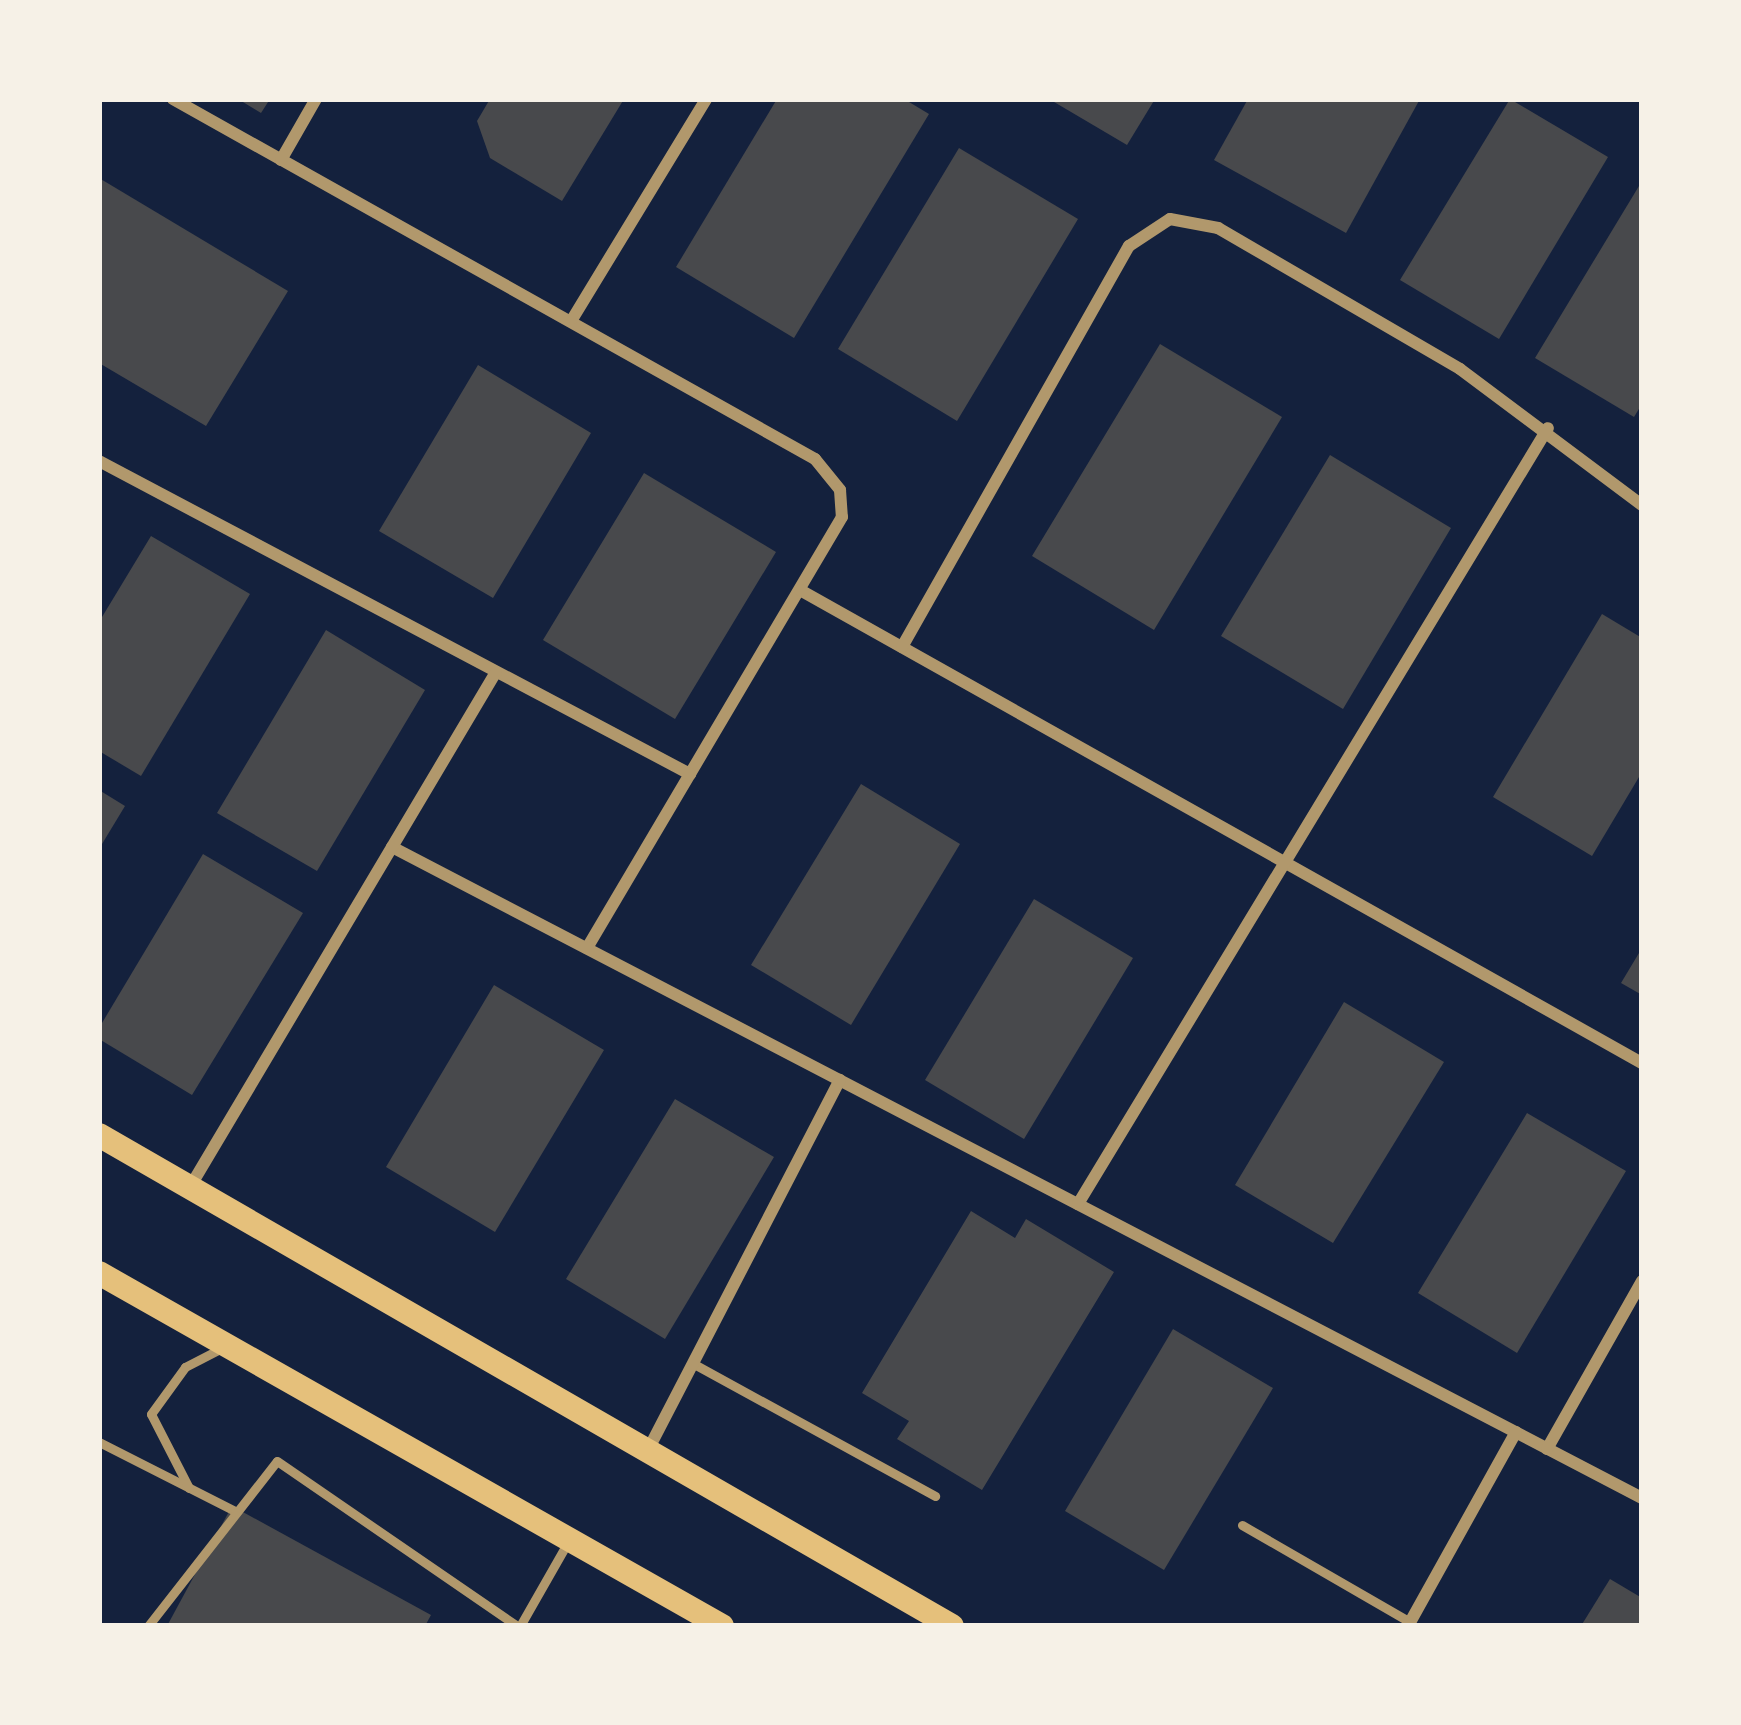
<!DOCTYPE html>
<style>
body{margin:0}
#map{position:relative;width:1741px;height:1725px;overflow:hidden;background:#14213d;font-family:Mulish,sans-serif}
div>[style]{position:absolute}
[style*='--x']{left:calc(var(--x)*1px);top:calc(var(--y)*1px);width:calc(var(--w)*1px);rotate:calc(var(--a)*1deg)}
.building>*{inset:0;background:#48494c}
.service>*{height:9px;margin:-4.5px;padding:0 4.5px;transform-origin:4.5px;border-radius:4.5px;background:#b1986c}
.minor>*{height:12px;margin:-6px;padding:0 6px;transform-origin:6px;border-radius:6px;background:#b1986c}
.secondary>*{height:24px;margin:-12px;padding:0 12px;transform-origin:12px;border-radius:12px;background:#e5c07b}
span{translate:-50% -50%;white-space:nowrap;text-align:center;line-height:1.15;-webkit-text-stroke:10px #f6f1e7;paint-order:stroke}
.frame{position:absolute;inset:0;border:102px solid #f6f1e7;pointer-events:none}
</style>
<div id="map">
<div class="building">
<i style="clip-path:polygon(238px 99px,270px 99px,261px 113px)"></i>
<i style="clip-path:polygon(490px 99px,624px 99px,562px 201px,490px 158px,477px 121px)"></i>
<i style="clip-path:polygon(777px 99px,904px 99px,929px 114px,794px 338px,676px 267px)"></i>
<i style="clip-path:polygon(1049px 99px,1155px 99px,1127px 145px)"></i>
<i style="clip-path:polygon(1248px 99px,1420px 99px,1346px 233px,1214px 160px)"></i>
<i style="clip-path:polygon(1510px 99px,1608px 157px,1499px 339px,1400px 280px)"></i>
<i style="clip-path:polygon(959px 148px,1078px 219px,957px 421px,838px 349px)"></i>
<i style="clip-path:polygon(99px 178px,288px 291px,206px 426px,99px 363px)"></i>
<i style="clip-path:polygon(1642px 181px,1642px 404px,1634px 417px,1535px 358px)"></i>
<i style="clip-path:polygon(1160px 344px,1282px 417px,1154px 630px,1032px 556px)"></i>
<i style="clip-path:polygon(478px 365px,591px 433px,493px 598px,379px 531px)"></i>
<i style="clip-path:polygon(1330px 455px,1451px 528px,1343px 709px,1221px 636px)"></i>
<i style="clip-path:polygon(644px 473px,776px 552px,675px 719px,543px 640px)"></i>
<i style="clip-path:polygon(151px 536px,250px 594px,141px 776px,99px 751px,99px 622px)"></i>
<i style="clip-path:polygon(1602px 614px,1642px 638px,1642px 772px,1592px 856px,1493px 797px)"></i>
<i style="clip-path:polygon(326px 630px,425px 690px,317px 871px,217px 813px)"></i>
<i style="clip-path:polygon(861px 784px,960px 844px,851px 1025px,751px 965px)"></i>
<i style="clip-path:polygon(99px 790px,125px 806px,99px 849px)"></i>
<i style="clip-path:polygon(203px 854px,303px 913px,192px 1095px,99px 1039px,99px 1028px)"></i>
<i style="clip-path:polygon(1034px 899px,1133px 958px,1024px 1139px,925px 1080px)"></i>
<i style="clip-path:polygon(1642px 948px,1642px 995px,1621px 983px)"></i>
<i style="clip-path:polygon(494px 985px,604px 1050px,495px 1232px,386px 1167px)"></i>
<i style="clip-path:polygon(1344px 1002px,1444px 1062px,1333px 1243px,1235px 1185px)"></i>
<i style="clip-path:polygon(675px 1099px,774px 1157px,665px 1339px,566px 1279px)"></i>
<i style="clip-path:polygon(1527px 1113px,1626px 1171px,1517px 1353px,1418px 1293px)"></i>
<i style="clip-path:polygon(971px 1211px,1015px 1238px,1026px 1219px,1114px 1272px,982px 1490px,897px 1439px,909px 1421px,862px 1393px)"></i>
<i style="clip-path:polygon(1173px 1329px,1273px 1388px,1164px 1570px,1065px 1511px)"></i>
<i style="clip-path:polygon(232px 1506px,431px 1615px,425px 1626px,167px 1626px)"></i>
<i style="clip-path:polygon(1610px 1579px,1642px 1598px,1642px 1626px,1581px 1626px)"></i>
</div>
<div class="service">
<i style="--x:694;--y:1364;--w:275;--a:28.7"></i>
<i style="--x:99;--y:1442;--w:153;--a:26.9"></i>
<i style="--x:189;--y:1488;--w:83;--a:-117.2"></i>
<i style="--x:151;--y:1414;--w:58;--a:-54.1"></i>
<i style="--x:185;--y:1367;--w:42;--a:-27.2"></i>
<i style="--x:1242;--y:1525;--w:194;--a:30"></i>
<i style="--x:148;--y:1626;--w:209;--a:-52"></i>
<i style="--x:277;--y:1461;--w:291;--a:34.5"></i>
<i style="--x:520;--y:1626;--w:97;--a:-60.3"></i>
</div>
<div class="minor">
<i style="--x:173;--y:99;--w:736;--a:29.28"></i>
<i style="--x:815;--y:459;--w:40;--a:51"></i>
<i style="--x:840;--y:490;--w:27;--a:86"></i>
<i style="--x:842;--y:517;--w:501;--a:120.61"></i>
<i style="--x:281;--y:160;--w:70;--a:-60.2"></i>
<i style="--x:573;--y:318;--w:256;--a:-58.7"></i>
<i style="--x:99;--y:461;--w:669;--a:27.91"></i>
<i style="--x:800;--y:590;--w:966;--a:29.33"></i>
<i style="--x:902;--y:647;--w:461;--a:-60.5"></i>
<i style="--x:1129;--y:246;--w:49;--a:-33.4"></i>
<i style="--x:1170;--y:219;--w:49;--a:10.6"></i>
<i style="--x:1218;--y:228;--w:280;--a:30.2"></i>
<i style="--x:1460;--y:369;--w:227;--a:36.8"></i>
<i style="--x:392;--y:847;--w:1409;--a:27.51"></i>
<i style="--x:190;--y:1187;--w:599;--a:-59.28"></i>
<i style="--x:1078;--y:1204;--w:907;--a:-58.8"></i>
<i style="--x:1547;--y:1449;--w:193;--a:-60.5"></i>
<i style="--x:648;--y:1450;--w:417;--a:-62.6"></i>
<i style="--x:1408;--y:1626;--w:222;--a:-60.9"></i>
</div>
<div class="secondary">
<i style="--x:99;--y:1135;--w:984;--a:29.93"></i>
<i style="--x:99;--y:1273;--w:716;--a:29.54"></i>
</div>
<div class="frame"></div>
</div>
